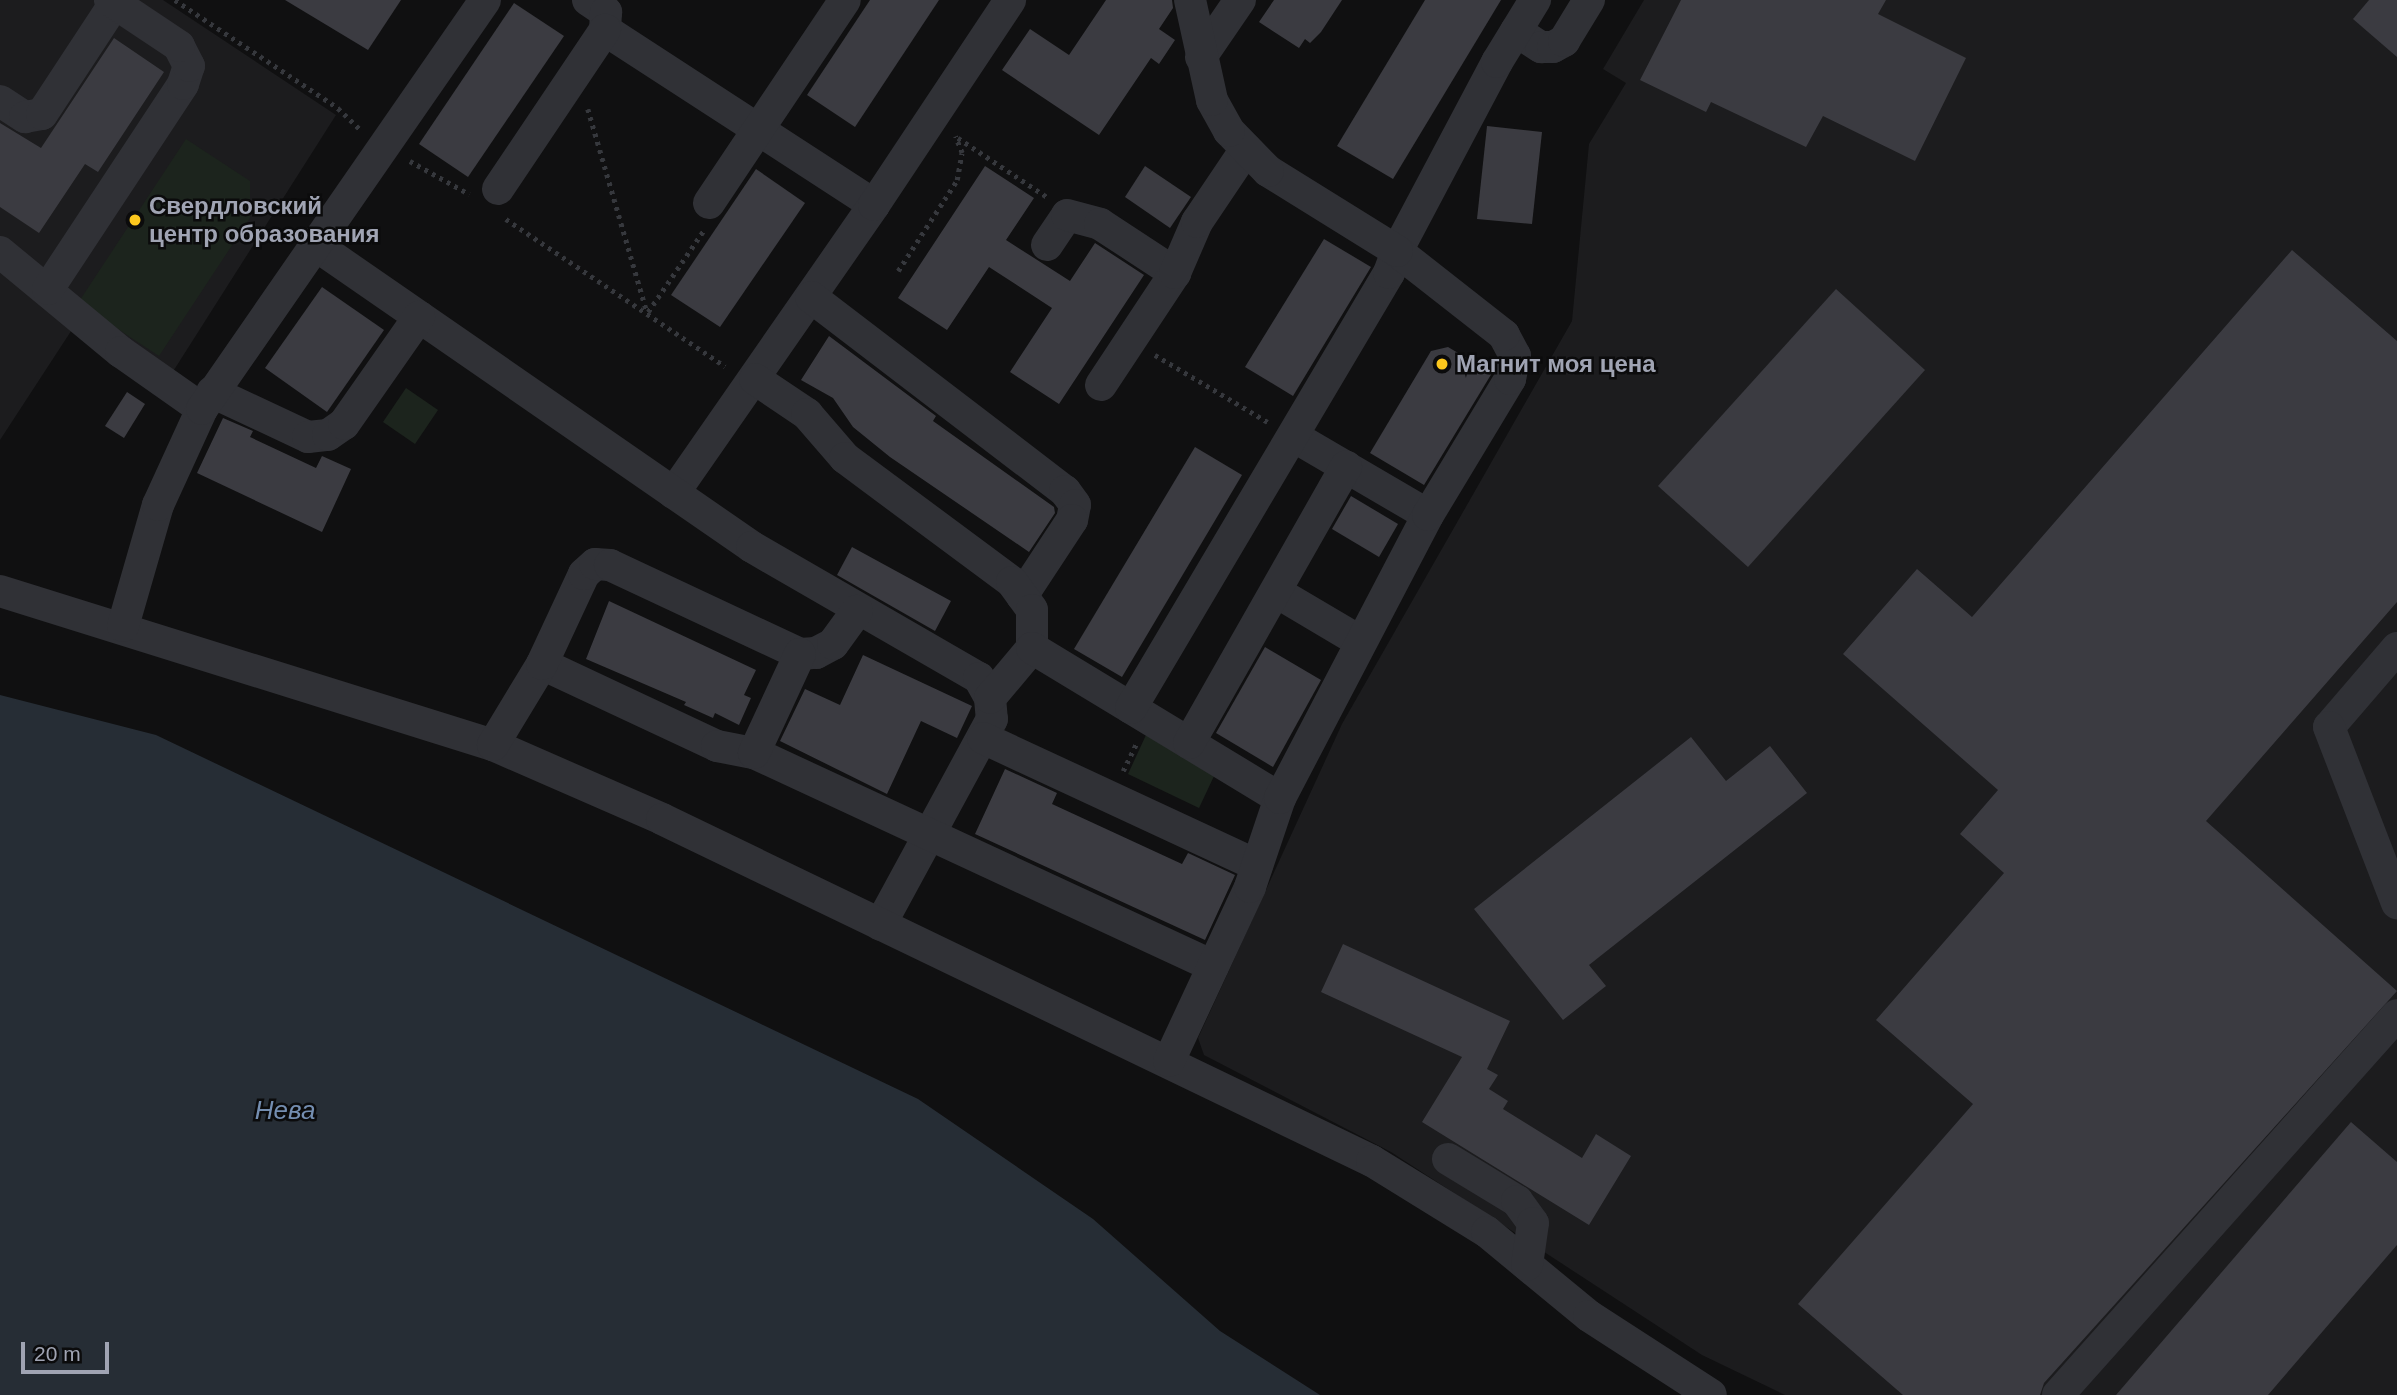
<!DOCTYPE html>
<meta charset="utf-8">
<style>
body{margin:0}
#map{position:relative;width:2397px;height:1395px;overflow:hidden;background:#101011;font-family:Arial,sans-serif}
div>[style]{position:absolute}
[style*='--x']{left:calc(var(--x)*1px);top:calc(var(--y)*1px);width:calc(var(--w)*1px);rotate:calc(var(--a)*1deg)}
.built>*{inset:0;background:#1c1c1e}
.green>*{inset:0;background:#1c241d}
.water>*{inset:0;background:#262d35}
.building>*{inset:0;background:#3b3b41}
.path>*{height:4.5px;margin-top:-2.25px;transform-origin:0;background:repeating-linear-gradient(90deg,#36383d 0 3.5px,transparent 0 8.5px)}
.minor>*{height:32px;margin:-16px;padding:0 16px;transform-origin:16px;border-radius:16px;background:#303136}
.dots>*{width:19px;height:19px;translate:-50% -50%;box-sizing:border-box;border:4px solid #0b0b0c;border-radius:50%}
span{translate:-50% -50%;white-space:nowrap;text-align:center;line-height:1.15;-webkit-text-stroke:5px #0b0b0c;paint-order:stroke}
.poi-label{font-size:24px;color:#a0a4b3;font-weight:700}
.left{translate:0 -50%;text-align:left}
.water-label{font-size:26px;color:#748eb1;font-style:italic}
.scale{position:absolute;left:21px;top:1342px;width:88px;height:32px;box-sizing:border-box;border:4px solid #a0a4b3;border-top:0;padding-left:9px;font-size:21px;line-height:24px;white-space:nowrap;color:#a0a4b3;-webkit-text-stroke:5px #0b0b0c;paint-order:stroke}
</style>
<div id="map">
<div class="built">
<i style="clip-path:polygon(0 0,163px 0,336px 115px,160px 392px,75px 325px,0 440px)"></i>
<i style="clip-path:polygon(1644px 0,2397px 0,2397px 1395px,1785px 1395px,1702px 1355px,1391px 1152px,1204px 1055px,1198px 1038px,1342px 724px,1572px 321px,1589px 144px,1626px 83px,1603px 69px)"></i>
</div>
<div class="green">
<i style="clip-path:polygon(186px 139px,250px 181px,250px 218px,159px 356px,78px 303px)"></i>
<i style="clip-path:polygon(406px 388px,438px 410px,415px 444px,383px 422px)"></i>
<i style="clip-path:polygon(1146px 735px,1214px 776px,1199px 808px,1128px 774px)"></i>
</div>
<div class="water">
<i style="clip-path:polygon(0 695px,156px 735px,918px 1099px,1093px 1219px,1220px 1331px,1320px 1395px,0 1395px)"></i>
</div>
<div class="building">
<i style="clip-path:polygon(285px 0,401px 0,368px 50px)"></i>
<i style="clip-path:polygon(870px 0,939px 0,855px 127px,807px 95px)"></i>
<i style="clip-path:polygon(1106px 0,1172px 0,1173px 8px,1159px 29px,1175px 40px,1159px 64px,1151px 58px,1099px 135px,1002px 70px,1030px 29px,1069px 55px)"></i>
<i style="clip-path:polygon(1274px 0,1342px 0,1321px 32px,1310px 43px,1305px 39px,1299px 48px,1259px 22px)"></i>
<i style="clip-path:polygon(1425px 0,1501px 0,1393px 179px,1337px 146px)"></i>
<i style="clip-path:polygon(1681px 0,1886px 0,1878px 14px,1966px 58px,1915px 161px,1823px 116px,1806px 147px,1711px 102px,1706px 112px,1640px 80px)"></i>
<i style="clip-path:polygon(2369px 0,2397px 0,2397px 57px,2353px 19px)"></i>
<i style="clip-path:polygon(514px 3px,564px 36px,468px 177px,419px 144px)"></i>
<i style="clip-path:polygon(114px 38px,164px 72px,98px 172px,85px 164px,39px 233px,0 207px,0 123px,41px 148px)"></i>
<i style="clip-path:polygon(1487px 126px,1542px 132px,1532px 224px,1477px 219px)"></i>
<i style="clip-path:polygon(985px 166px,1034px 198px,1006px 240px,1070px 281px,1095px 243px,1144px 275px,1059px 404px,1010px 372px,1052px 308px,989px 267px,947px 330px,898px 298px)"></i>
<i style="clip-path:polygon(1145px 166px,1191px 197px,1170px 228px,1125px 197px)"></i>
<i style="clip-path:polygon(756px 169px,805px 203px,720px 327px,671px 295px)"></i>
<i style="clip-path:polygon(1324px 239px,1371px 267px,1293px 396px,1245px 367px)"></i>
<i style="clip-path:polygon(2292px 250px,2397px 341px,2397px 602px,2206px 821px,2397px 991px,2044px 1383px,2040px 1395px,1903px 1395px,1798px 1304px,1973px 1104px,1876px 1020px,2004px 873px,1960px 834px,1998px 790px,1843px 654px,1917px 569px,1972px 617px)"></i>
<i style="clip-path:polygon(322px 287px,384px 330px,327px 412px,265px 368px)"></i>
<i style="clip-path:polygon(1836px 289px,1925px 370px,1748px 567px,1658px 486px)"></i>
<i style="clip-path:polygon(829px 336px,936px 416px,933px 421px,1054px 507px,1055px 513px,1029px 552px,890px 457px,853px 427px,833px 398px,801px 380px)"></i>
<i style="clip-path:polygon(1448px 347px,1492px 373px,1424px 485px,1370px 453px,1431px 351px)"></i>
<i style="clip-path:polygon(127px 392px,145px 404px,124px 438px,105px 426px)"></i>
<i style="clip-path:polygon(223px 418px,253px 431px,250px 437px,316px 468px,322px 456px,351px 469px,322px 532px,197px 473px)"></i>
<i style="clip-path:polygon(1195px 447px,1242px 475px,1122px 677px,1074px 649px)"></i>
<i style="clip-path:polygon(1351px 496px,1398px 524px,1379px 557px,1332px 529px)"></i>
<i style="clip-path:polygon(852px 547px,951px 601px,935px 631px,837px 575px)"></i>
<i style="clip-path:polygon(609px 601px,756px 670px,744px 695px,751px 698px,739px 725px,715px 713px,713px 718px,684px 705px,686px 702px,586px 659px)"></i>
<i style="clip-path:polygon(1265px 647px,1321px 680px,1273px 767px,1216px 733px)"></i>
<i style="clip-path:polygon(863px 655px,972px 706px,957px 738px,921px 721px,887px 794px,780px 741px,805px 689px,840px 705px)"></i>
<i style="clip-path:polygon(1691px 737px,1726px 781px,1770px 746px,1807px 793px,1589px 965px,1606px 986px,1563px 1020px,1474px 909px)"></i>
<i style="clip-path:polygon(1005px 769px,1057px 793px,1052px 804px,1182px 864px,1188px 853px,1235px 875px,1205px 940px,975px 834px)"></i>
<i style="clip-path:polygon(1343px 944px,1510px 1021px,1487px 1069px,1498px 1075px,1489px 1089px,1508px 1101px,1503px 1109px,1582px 1158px,1596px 1134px,1631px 1156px,1589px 1225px,1422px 1122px,1462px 1057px,1321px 992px)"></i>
<i style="clip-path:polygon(2351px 1122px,2397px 1162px,2397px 1245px,2268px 1395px,2116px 1395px)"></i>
</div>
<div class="path">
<i style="--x:175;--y:0;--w:196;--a:33.5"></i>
<i style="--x:338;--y:108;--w:30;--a:44"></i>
<i style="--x:588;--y:109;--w:211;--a:73.8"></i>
<i style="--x:958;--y:138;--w:107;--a:33.5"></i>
<i style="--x:410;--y:161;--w:68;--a:29.2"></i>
<i style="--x:506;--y:219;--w:264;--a:33.9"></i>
<i style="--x:898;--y:271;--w:108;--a:-57"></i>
<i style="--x:957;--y:180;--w:27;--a:-80"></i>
<i style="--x:962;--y:153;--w:18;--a:-112"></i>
<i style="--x:648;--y:312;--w:99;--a:-55.7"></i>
<i style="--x:1155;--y:355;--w:131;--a:30.7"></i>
<i style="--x:1123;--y:771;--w:30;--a:-64"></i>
</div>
<div class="minor">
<i style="--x:588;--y:0;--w:22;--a:34"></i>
<i style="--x:606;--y:12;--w:18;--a:93"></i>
<i style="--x:605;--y:30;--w:321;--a:33"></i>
<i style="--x:874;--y:205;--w:351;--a:124.8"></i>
<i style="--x:1516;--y:31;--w:30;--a:33"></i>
<i style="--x:1541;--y:47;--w:12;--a:0"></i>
<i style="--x:1553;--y:47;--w:13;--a:-29"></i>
<i style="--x:1564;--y:41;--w:48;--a:-58.6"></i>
<i style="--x:1201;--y:57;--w:69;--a:-55.6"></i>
<i style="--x:0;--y:101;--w:30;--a:33"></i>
<i style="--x:25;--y:117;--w:17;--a:-10"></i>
<i style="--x:42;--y:114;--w:133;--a:-56.7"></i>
<i style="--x:498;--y:189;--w:192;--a:-56.1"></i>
<i style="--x:709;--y:203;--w:244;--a:-56.2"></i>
<i style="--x:874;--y:205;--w:246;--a:-56.4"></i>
<i style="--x:314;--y:244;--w:533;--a:34.67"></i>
<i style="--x:752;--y:547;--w:262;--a:30"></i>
<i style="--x:979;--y:678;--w:23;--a:61"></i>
<i style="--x:990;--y:698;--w:21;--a:85"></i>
<i style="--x:992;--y:719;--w:234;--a:118.5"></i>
<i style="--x:1047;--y:245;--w:36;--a:-56"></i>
<i style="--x:1067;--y:215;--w:34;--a:15"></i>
<i style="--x:1100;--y:224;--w:90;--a:33.2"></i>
<i style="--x:0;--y:252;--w:157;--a:39.6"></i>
<i style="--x:121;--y:352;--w:99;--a:35.1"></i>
<i style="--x:48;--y:289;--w:245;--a:-56.6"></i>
<i style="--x:183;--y:84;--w:19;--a:-72"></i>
<i style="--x:189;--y:66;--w:22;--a:-117"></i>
<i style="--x:179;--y:46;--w:83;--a:-146.3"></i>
<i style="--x:811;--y:297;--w:320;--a:37.4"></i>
<i style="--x:1065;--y:491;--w:17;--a:54"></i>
<i style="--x:1075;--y:505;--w:15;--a:101"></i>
<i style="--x:1072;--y:520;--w:91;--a:123.3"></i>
<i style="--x:755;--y:379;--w:63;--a:33.9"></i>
<i style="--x:807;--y:414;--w:58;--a:49.2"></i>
<i style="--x:845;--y:458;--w:208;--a:36.6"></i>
<i style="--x:1012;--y:582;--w:34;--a:54"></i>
<i style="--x:1032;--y:610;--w:38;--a:90"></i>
<i style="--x:1032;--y:648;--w:65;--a:130"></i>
<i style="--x:1101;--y:385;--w:134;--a:-56.5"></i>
<i style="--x:1175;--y:273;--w:56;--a:-66.7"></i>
<i style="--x:1197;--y:222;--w:88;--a:-56.1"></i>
<i style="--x:212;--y:392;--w:106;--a:25.1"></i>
<i style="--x:308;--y:437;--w:20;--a:-6"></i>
<i style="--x:328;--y:435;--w:19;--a:-35"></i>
<i style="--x:344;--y:424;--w:131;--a:-55"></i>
<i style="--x:1293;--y:436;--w:156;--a:30.3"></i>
<i style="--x:0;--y:591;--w:516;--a:17.35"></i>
<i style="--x:493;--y:745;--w:184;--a:23.6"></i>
<i style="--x:662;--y:819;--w:788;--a:25.72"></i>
<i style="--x:1372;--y:1161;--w:135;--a:31.7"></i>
<i style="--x:1487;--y:1232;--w:132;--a:39.5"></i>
<i style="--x:1589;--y:1316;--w:145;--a:32.9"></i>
<i style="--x:1278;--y:593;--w:96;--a:30.6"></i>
<i style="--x:123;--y:626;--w:126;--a:-73.9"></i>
<i style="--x:158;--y:505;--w:106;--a:-65.4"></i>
<i style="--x:202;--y:409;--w:497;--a:-55.3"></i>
<i style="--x:1032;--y:648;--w:290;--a:31.2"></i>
<i style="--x:2397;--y:648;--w:104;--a:130.7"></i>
<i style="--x:2329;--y:727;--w:189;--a:68.9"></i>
<i style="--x:542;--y:664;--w:193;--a:25.1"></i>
<i style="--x:717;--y:746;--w:38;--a:11"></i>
<i style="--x:754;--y:753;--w:506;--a:24.89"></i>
<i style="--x:1131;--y:708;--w:506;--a:-59.33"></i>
<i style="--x:1389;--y:273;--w:23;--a:-70"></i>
<i style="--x:1397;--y:251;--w:214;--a:-62.1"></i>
<i style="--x:1497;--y:62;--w:73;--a:-58.5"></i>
<i style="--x:983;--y:738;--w:302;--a:24.9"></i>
<i style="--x:1189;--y:743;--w:318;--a:-60.4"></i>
<i style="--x:493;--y:745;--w:95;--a:-58.8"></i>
<i style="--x:542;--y:664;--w:99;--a:-65"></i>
<i style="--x:584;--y:574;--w:15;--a:-42"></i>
<i style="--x:595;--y:564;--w:15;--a:4"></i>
<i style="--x:610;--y:565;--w:210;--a:25.1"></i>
<i style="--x:800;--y:654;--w:16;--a:-4"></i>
<i style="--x:816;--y:653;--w:19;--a:-28"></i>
<i style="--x:833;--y:644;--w:41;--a:-54"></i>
<i style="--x:754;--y:753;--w:109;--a:-65.1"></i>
<i style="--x:1169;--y:1061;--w:192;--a:-65"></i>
<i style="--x:1250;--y:887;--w:94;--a:-71.4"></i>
<i style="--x:1280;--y:798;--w:319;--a:-62.4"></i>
<i style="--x:1428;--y:515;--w:159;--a:-58.9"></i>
<i style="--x:1510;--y:379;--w:24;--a:-78"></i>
<i style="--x:1515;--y:356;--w:24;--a:-118"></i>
<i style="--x:1504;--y:335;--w:136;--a:-141.9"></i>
<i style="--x:1397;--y:251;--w:152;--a:-148.2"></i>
<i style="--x:1268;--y:171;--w:56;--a:-134.3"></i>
<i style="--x:1229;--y:131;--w:35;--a:-119"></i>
<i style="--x:1212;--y:100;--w:102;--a:-102.4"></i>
<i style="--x:1448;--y:1159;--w:81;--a:31.3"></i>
<i style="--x:1517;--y:1201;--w:27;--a:54"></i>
<i style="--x:1533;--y:1223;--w:42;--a:98.1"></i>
<i style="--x:2058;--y:1395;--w:509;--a:-48.26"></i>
</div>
<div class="dots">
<i style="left:135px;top:220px;background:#fcc71d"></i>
<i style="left:1442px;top:364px;background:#fcc71d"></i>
</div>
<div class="poi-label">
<span class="left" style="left:149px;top:220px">Свердловский<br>центр образования</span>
<span class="left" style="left:1456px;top:364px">Магнит моя цена</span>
</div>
<div class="water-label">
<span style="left:285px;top:1111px">Нева</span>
</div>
<div class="scale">20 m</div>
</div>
